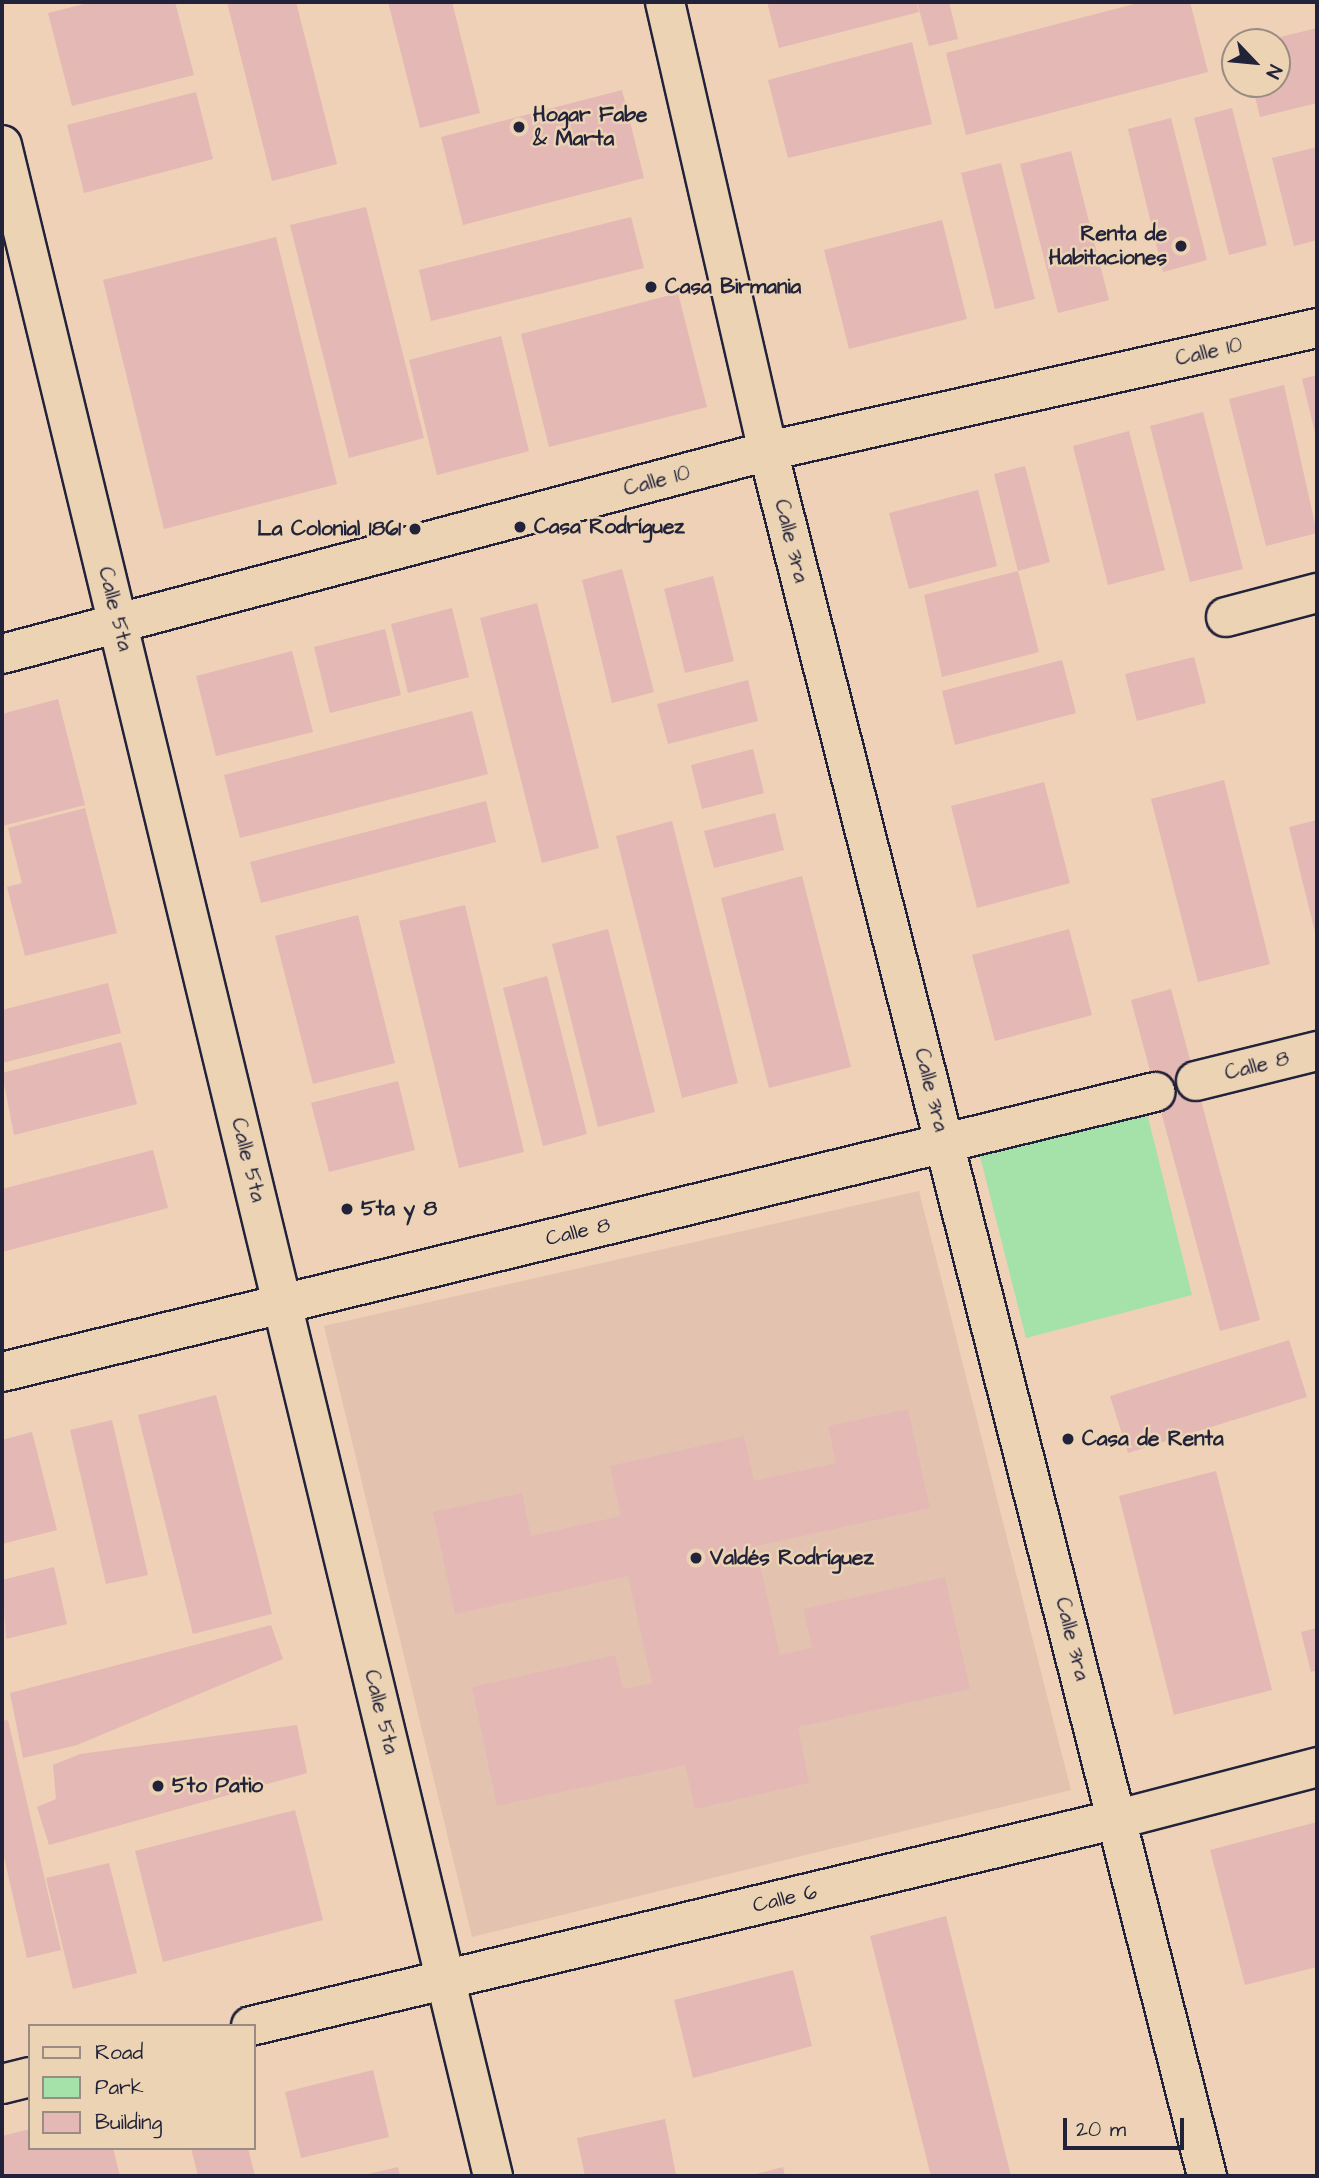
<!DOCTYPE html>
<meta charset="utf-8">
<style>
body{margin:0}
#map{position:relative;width:1319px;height:2178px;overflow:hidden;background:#eed1b6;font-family:"Architects Daughter",sans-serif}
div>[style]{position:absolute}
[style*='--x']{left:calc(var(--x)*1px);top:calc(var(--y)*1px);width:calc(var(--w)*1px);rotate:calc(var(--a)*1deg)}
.built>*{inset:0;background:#e3c3b0}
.green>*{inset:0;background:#a5e2aa}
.building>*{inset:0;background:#e4b8b4}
.roads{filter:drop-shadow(2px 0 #22223b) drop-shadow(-2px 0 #22223b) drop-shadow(0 2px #22223b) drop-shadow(0 -2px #22223b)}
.minor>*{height:38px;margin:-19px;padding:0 19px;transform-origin:19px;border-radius:19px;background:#ebd3b3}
.major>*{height:38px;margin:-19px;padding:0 19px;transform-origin:19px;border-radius:19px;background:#ebd3b3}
.dots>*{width:19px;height:19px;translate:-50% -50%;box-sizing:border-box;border:4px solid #ebd3b3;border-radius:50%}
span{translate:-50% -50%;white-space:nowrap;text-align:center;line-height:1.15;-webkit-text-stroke:5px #ebd3b3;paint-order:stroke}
.poi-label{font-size:21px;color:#22223b;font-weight:700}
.left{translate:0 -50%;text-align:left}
.right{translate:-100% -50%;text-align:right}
.street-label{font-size:21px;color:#22223b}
.frame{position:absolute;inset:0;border:4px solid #22223b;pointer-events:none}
.legend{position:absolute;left:28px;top:2024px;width:228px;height:126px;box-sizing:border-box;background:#ebd3b3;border:2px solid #9b8c83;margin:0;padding:9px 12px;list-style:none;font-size:21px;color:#22223b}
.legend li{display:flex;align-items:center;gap:14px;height:35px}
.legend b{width:35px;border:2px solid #9b8c83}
.north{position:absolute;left:1221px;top:28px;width:70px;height:70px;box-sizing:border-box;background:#ebd3b3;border:2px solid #9b8c83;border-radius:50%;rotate:116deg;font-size:19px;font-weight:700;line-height:28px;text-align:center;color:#22223b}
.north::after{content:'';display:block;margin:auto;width:24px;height:32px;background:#22223b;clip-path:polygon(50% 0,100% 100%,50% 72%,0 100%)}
.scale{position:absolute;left:1063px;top:2118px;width:121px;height:32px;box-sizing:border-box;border:4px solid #22223b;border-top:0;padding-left:9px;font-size:21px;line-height:24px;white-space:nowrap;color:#22223b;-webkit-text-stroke:5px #ebd3b3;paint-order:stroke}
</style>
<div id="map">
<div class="built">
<i style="clip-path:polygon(919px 1191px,1071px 1790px,472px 1937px,324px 1326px)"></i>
</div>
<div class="green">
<i style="clip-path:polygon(1147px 1113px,1192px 1295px,1026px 1338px,980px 1156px)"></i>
</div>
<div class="building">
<i style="clip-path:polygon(92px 2px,175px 2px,194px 75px,72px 106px,48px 13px)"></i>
<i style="clip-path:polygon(227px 2px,296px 2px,337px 164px,272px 181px)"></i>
<i style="clip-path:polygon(388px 2px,452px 2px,480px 113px,420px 128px)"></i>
<i style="clip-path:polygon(767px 2px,916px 2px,919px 12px,779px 48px)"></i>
<i style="clip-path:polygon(917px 2px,949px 2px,958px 39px,929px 46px)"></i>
<i style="clip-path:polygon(1142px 2px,1190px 2px,1208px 72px,966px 135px,946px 53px)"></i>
<i style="clip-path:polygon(1317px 28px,1317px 103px,1260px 117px,1252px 84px,1277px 84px,1277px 42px,1264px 41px)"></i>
<i style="clip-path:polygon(912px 42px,932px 124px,788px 158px,768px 80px)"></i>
<i style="clip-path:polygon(622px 90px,644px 178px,463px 225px,441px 137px)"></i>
<i style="clip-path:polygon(196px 92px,213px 159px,84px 193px,67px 125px)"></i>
<i style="clip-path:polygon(1232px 108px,1267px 245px,1229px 255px,1194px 118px)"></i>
<i style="clip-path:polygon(1171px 118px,1207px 260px,1163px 272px,1128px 129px)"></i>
<i style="clip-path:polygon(1317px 147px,1317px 240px,1294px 246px,1272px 158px)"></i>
<i style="clip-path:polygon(1071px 151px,1109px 300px,1058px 313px,1020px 164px)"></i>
<i style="clip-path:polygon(1001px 163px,1035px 299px,995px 309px,961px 173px)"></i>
<i style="clip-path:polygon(366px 207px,424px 438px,349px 458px,290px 225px)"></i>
<i style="clip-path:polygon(631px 217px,644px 268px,431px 321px,419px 270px)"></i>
<i style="clip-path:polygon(942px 220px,967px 319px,849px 349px,824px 250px)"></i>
<i style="clip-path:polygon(276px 237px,337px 484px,164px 529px,103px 280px)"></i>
<i style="clip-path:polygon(678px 293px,707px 407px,549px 447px,521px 334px)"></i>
<i style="clip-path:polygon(501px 336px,529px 451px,437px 475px,409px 360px)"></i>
<i style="clip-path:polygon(1317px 375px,1317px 437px,1316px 437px,1302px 379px)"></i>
<i style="clip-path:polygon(1284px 385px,1317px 533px,1266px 546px,1229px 399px)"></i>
<i style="clip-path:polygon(1203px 412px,1243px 569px,1190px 582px,1150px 426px)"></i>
<i style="clip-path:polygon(1129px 431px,1165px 570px,1108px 585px,1073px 446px)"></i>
<i style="clip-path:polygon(1025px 466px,1050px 562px,1018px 571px,994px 474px)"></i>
<i style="clip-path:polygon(978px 490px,997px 566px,909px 589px,889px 513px)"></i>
<i style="clip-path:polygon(622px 569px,654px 692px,612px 703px,582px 580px)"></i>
<i style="clip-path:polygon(1018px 571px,1039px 652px,942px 677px,924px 595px)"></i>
<i style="clip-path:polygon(713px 576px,734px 661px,685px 673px,664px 589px)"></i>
<i style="clip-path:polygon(537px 603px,599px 848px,542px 863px,480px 618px)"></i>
<i style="clip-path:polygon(452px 608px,469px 677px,408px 693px,391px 624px)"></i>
<i style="clip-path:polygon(385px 629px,401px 695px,330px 713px,314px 647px)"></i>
<i style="clip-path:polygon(292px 651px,313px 732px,216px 756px,196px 676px)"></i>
<i style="clip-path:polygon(1194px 657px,1206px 703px,1137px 721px,1125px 674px)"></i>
<i style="clip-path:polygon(1062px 660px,1076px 713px,955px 745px,942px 691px)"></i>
<i style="clip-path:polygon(748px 680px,758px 721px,668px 744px,657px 704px)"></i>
<i style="clip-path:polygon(58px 699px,85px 805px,2px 826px,2px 714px)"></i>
<i style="clip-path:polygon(472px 711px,488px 774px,240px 838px,224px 775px)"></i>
<i style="clip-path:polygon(753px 749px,764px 793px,702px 809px,691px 765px)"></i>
<i style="clip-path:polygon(1224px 780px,1270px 964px,1198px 982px,1151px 799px)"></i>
<i style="clip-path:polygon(1044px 782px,1070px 883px,977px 908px,951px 806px)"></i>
<i style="clip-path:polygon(486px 801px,496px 842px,261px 903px,250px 862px)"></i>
<i style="clip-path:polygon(85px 808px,117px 933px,25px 956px,7px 887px,22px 883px,8px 828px)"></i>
<i style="clip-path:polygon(775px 813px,784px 850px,714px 868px,704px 831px)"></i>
<i style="clip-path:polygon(1317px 820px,1317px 936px,1316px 936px,1289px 827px)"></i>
<i style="clip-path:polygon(672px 821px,738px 1083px,682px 1098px,616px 836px)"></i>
<i style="clip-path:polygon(802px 876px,851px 1067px,769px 1088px,721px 898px)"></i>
<i style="clip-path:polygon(465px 905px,524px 1152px,459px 1168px,399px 921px)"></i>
<i style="clip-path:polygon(358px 915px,395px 1063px,313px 1084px,275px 936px)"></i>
<i style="clip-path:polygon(608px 929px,655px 1112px,598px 1127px,552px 944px)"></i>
<i style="clip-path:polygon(1069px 929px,1092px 1015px,995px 1041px,972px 955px)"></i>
<i style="clip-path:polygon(547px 976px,587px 1134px,543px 1146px,503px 988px)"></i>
<i style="clip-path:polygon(108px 983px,121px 1033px,2px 1063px,2px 1010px)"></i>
<i style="clip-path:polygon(1171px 989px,1260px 1320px,1220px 1331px,1131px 1000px)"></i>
<i style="clip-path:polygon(121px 1042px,137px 1104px,14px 1135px,2px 1073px)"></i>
<i style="clip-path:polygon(398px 1081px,415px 1150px,329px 1172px,311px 1103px)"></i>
<i style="clip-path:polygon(153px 1150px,168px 1208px,2px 1252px,2px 1189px)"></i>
<i style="clip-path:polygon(1289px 1340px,1307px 1397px,1128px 1453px,1110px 1396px)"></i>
<i style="clip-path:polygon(216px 1395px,272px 1614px,193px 1634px,138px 1415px)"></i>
<i style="clip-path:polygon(908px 1409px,930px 1508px,756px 1546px,780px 1655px,812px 1648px,803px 1609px,945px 1577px,970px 1689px,798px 1727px,809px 1783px,695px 1809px,685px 1765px,497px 1806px,472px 1687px,615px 1655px,623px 1689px,652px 1683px,628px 1576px,455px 1614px,433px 1512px,522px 1493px,531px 1536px,621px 1516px,610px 1466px,744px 1436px,754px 1481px,836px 1463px,828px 1426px)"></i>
<i style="clip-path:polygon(112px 1420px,148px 1575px,106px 1584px,70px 1430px)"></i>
<i style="clip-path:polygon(32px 1432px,57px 1530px,2px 1544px,2px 1440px)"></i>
<i style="clip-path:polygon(1216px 1471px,1272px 1690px,1174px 1715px,1119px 1496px)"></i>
<i style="clip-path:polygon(54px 1567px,67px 1624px,6px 1639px,2px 1580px)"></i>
<i style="clip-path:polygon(271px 1625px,283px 1659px,77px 1745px,23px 1758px,10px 1693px)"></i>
<i style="clip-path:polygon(1317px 1628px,1317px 1670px,1311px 1672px,1301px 1632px)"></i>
<i style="clip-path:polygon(8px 1720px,61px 1950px,27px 1958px,2px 1848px,2px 1721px)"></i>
<i style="clip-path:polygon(297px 1725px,307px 1773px,49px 1845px,37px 1807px,56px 1799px,53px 1765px,80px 1754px)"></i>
<i style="clip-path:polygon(295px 1810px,323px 1920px,163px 1962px,135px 1851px)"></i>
<i style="clip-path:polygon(1317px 1822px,1317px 1967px,1245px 1985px,1210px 1850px)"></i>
<i style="clip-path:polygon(109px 1863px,137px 1973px,73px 1989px,46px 1878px)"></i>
<i style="clip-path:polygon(946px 1916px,1011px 2176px,931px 2176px,870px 1936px)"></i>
<i style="clip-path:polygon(793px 1970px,812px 2046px,693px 2078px,674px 2000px)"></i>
<i style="clip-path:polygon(373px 2070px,389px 2137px,301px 2158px,285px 2092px)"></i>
<i style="clip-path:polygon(665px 2119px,676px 2175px,585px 2176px,577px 2138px)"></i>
<i style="clip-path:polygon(30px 2129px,30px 2148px,113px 2148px,120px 2176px,2px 2176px,2px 2136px)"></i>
<i style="clip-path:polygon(191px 2148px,248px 2148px,255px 2176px,198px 2176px)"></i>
<i style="clip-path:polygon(398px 2167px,400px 2176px,365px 2176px,364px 2175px)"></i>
<i style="clip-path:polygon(783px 2167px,785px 2176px,753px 2176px,752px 2175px)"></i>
</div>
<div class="roads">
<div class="minor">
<i style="--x:2;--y:145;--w:2090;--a:76.41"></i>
<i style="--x:1226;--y:617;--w:94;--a:-14.8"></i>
<i style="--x:2;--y:654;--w:792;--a:-14.84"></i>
<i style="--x:768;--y:451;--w:563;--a:-12.63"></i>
<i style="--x:1196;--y:1081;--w:125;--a:-13.9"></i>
<i style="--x:2;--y:1372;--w:1187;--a:-13.65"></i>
<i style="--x:251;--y:2026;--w:891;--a:-13.43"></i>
<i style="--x:1118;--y:1819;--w:206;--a:-14.6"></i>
<i style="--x:2;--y:2084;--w:29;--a:-14"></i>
</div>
<div class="major">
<i style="--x:665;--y:2;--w:461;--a:77.1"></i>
<i style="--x:768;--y:451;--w:1780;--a:75.72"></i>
</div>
</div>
<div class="dots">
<i style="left:519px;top:127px;background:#22223b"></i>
<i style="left:1181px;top:246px;background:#22223b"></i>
<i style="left:651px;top:287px;background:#22223b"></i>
<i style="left:520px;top:527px;background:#22223b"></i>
<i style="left:415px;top:529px;background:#22223b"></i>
<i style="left:347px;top:1209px;background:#22223b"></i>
<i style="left:1068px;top:1439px;background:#22223b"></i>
<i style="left:696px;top:1558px;background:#22223b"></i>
<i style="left:158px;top:1786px;background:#22223b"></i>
</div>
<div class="poi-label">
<span class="left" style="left:533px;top:127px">Hogar Fabe<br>&amp; Marta</span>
<span class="right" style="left:1167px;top:246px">Renta de<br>Habitaciones</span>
<span class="left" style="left:665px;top:287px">Casa Birmania</span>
<span class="left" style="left:534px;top:527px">Casa Rodríguez</span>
<span class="right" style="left:401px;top:529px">La Colonial 1861</span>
<span class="left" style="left:361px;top:1209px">5ta y 8</span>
<span class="left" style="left:1082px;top:1439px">Casa de Renta</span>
<span class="left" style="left:710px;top:1558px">Valdés Rodríguez</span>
<span class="left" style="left:172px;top:1786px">5to Patio</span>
</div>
<div class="street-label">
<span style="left:1209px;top:352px;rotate:-13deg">Calle 10</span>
<span style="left:657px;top:481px;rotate:-15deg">Calle 10</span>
<span style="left:791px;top:541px;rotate:76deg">Calle 3ra</span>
<span style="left:115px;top:609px;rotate:76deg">Calle 5ta</span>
<span style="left:1257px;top:1066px;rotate:-14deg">Calle 8</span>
<span style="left:931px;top:1090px;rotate:76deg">Calle 3ra</span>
<span style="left:248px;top:1160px;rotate:76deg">Calle 5ta</span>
<span style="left:578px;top:1232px;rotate:-13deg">Calle 8</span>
<span style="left:1072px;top:1639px;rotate:76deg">Calle 3ra</span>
<span style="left:381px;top:1712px;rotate:76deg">Calle 5ta</span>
<span style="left:785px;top:1899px;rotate:-13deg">Calle 6</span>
</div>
<div class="frame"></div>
<ul class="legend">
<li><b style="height:9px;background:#ebd3b3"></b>Road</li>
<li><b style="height:19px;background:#a5e2aa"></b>Park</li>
<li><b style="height:19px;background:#e4b8b4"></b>Building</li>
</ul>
<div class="north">N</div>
<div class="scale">20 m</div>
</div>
